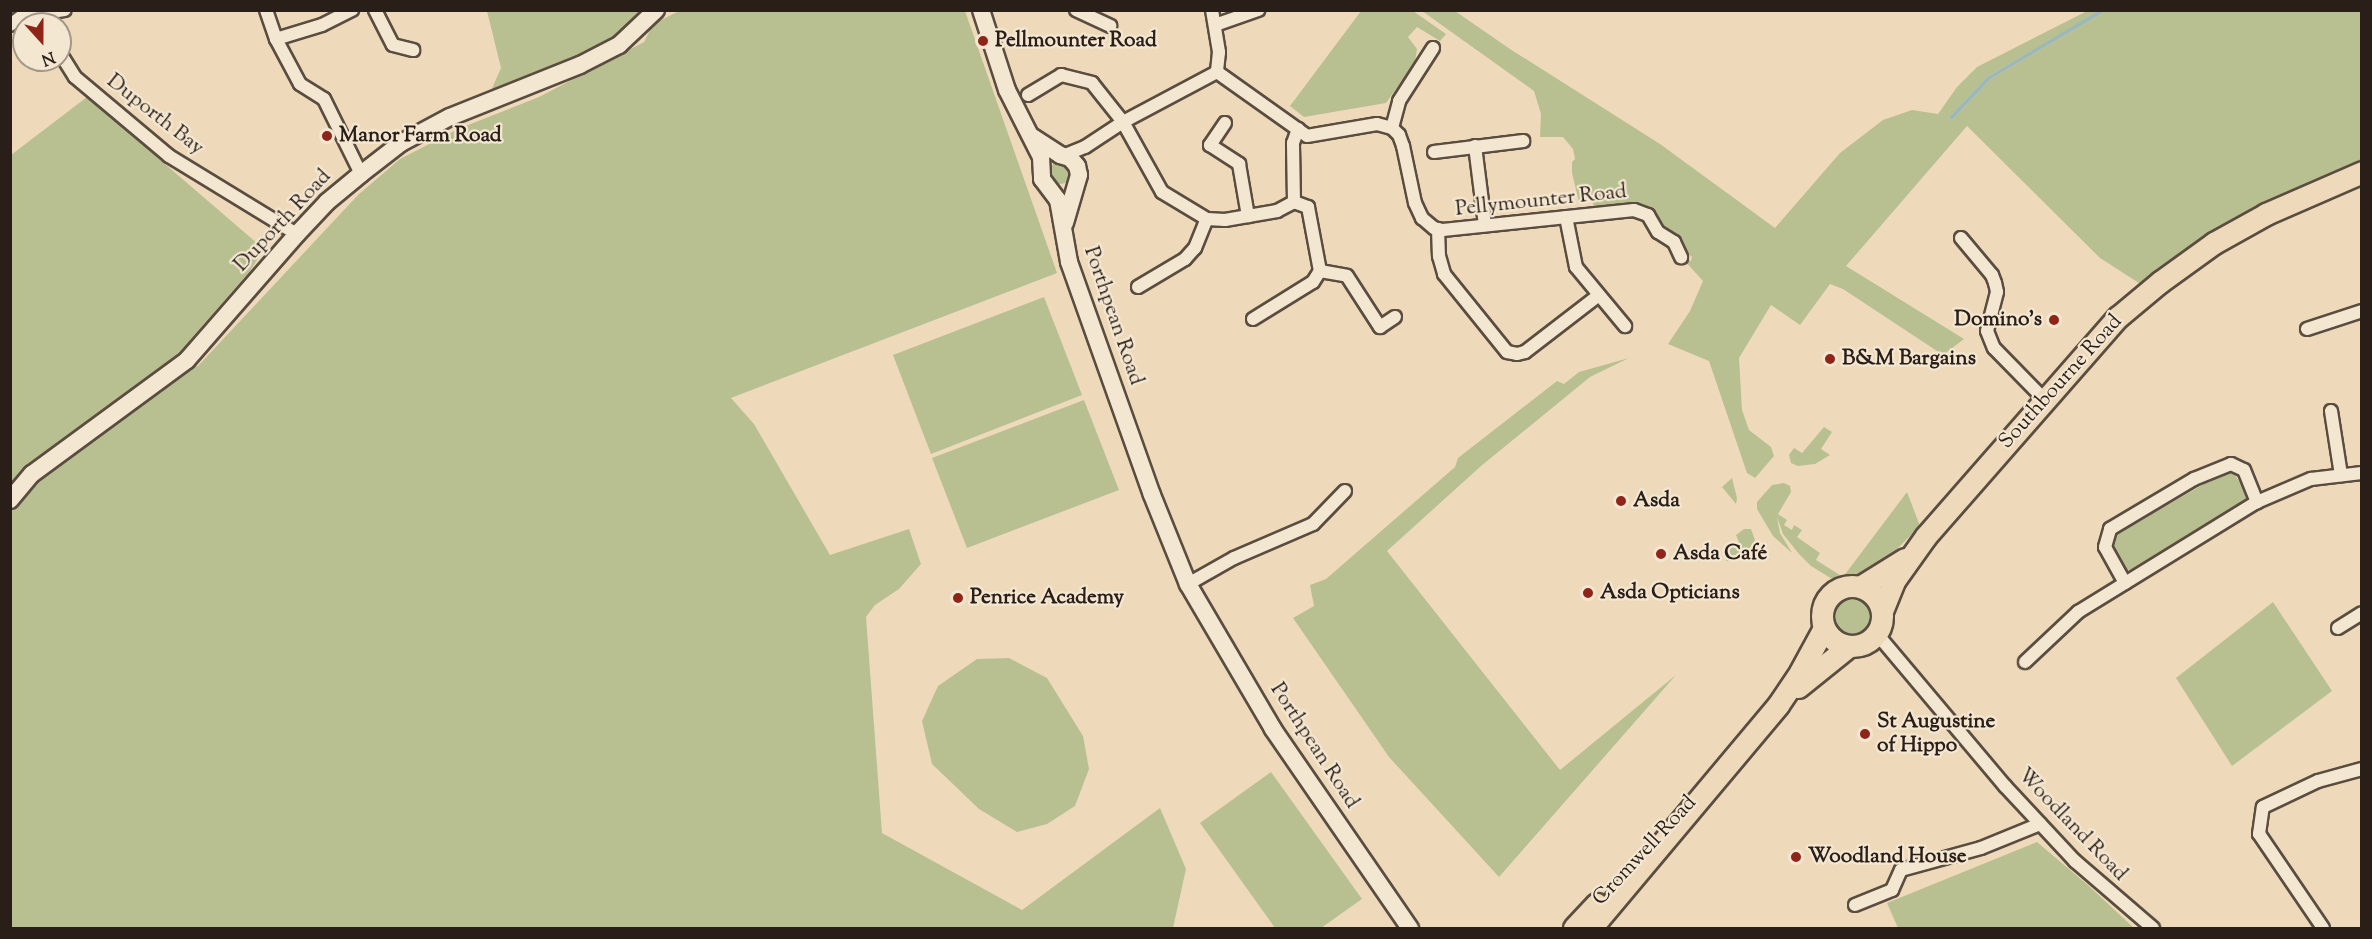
<!DOCTYPE html>
<meta charset="utf-8">
<style>
body{margin:0}
#map{position:relative;width:2372px;height:939px;overflow:hidden;background:#eedaba;font-family:"Sorts Mill Goudy",serif}
div>[style]{position:absolute}
[style*='--x']{left:calc(var(--x)*1px);top:calc(var(--y)*1px);width:calc(var(--w)*1px);rotate:calc(var(--a)*1deg)}
.green>*{inset:0;background:#b8c091}
.round{border-radius:50%}
.water>*{inset:0;background:#9cb9b8}
.roads{filter:drop-shadow(2px 0 #5a4d40) drop-shadow(-2px 0 #5a4d40) drop-shadow(0 2px #5a4d40) drop-shadow(0 -2px #5a4d40)}
.minor>*{height:12px;margin:-6px;padding:0 6px;transform-origin:6px;border-radius:6px;background:#f4e7d2}
.tertiary>*{height:16px;margin:-8px;padding:0 8px;transform-origin:8px;border-radius:8px;background:#f4e7d2}
.trunk>*{height:21px;margin:-10.5px;padding:0 10.5px;transform-origin:10.5px;border-radius:10.5px;background:#eedaba}
.trunk>.ring{margin:-10.5px;padding:0;box-sizing:content-box;background:none;border:21px solid #eedaba;border-radius:50%}
.dots>*{width:16px;height:16px;translate:-50% -50%;box-sizing:border-box;border:3px solid #f4e7d2;border-radius:50%}
span{translate:-50% -50%;white-space:nowrap;text-align:center;line-height:1.15;-webkit-text-stroke:4.5px #f4e7d2;paint-order:stroke}
.poi-label{font-size:21px;color:#291e18;font-weight:700}
.left{translate:0 -50%;text-align:left}
.right{translate:-100% -50%;text-align:right}
.street-label{font-size:21px;color:#291e18}
.frame{position:absolute;inset:0;border:12px solid #291e18;pointer-events:none}
.north{position:absolute;left:12px;top:12px;width:60px;height:60px;box-sizing:border-box;background:#f4e7d2;border:2px solid #a39788;border-radius:50%;rotate:159deg;font-size:16px;font-weight:700;line-height:24px;text-align:center;color:#291e18}
.north::after{content:'';display:block;margin:auto;width:21px;height:27px;background:#8f2418;clip-path:polygon(50% 0,100% 100%,50% 72%,0 100%)}
</style>
<div id="map">
<div class="green">
<i style="clip-path:polygon(487px 11px,644px 11px,612px 42px,490px 93px,501px 68px)"></i>
<i style="clip-path:polygon(679px 11px,965px 11px,1057px 273px,731px 398px,754px 424px,830px 555px,909px 529px,921px 564px,899px 589px,875px 605px,866px 617px,882px 833px,1022px 910px,1160px 808px,1186px 869px,1173px 928px,11px 928px,11px 155px,87px 97px,264px 249px,250px 271px,190px 340px,197px 367px,359px 194px,400px 159px,458px 129px,539px 97px,644px 42px,653px 24px)"></i>
<i style="clip-path:polygon(1361px 11px,1413px 11px,1446px 34px,1440px 41px,1417px 27px,1408px 37px,1417px 49px,1415px 62px,1386px 103px,1304px 117px,1290px 106px)"></i>
<i style="clip-path:polygon(1422px 11px,1455px 11px,1510px 49px,1660px 144px,1775px 228px,1840px 153px,1883px 120px,1912px 110px,1938px 114px,1957px 87px,1977px 67px,2087px 11px,2100px 11px,1987px 77px,1948px 118px,1952px 120px,1991px 79px,2106px 11px,2361px 11px,2361px 184px,2214px 243px,2142px 285px,2100px 258px,1967px 126px,1846px 266px,1964px 339px,1943px 355px,1843px 289px,1830px 284px,1800px 325px,1771px 305px,1739px 358px,1742px 410px,1749px 430px,1771px 447px,1774px 456px,1755px 478px,1747px 473px,1709px 361px,1668px 344px,1690px 311px,1703px 281px,1684px 260px,1691px 261px,1692px 257px,1684px 251px,1673px 234px,1664px 229px,1651px 211px,1633px 206px,1629px 202px,1594px 208px,1592px 200px,1579px 202px,1572px 173px,1572px 162px,1575px 159px,1573px 149px,1563px 137px,1540px 137px,1541px 114px,1534px 91px)"></i>
<i class="round" style="left:1049px;top:162px;width:22px;height:22px"></i>
<i style="clip-path:polygon(1044px 297px,1082px 395px,931px 454px,893px 355px)"></i>
<i style="clip-path:polygon(1629px 358px,1590px 377px,1481px 466px,1387px 551px,1560px 770px,1676px 675px,1499px 877px,1389px 757px,1293px 618px,1314px 606px,1310px 585px,1326px 579px,1455px 467px,1458px 458px,1557px 381px,1564px 384px,1579px 372px)"></i>
<i style="clip-path:polygon(1084px 400px,1119px 490px,967px 548px,932px 458px)"></i>
<i style="clip-path:polygon(1824px 427px,1832px 432px,1821px 449px,1830px 455px,1815px 464px,1798px 466px,1791px 463px,1789px 455px,1794px 448px,1802px 453px)"></i>
<i style="clip-path:polygon(2228px 472px,2235px 475px,2244px 489px,2247px 496px,2244px 504px,2142px 568px,2127px 570px,2122px 567px,2111px 547px,2116px 535px,2221px 474px)"></i>
<i style="clip-path:polygon(1732px 478px,1737px 498px,1736px 504px,1722px 487px)"></i>
<i style="clip-path:polygon(1784px 483px,1790px 486px,1791px 492px,1778px 514px,1787px 520px,1784px 525px,1792px 530px,1794px 525px,1802px 530px,1797px 537px,1820px 553px,1816px 560px,1843px 577px,1907px 492px,1920px 526px,1896px 550px,1862px 574px,1837px 582px,1811px 566px,1799px 554px,1783px 534px,1777px 517px,1780px 533px,1792px 553px,1773px 536px,1757px 509px,1757px 502px,1772px 485px)"></i>
<i style="clip-path:polygon(1744px 529px,1751px 529px,1755px 540px,1753px 545px,1737px 559px,1726px 561px,1727px 547px,1739px 542px,1736px 535px)"></i>
<i class="round" style="left:1830px;top:594px;width:42px;height:42px"></i>
<i style="clip-path:polygon(2273px 602px,2332px 691px,2232px 766px,2176px 678px)"></i>
<i style="clip-path:polygon(1009px 658px,1047px 678px,1083px 736px,1089px 769px,1075px 806px,1047px 824px,1017px 832px,979px 809px,932px 764px,922px 721px,938px 686px,977px 659px)"></i>
<i style="clip-path:polygon(1271px 772px,1362px 899px,1321px 928px,1275px 928px,1200px 823px)"></i>
<i style="clip-path:polygon(2037px 842px,2089px 886px,2134px 928px,1898px 928px,1887px 903px)"></i>
</div>
<div class="water">
<i style="clip-path:polygon(2100px 10px,2106px 11px,1991px 79px,1952px 120px,1948px 118px,1987px 77px)"></i>
</div>
<div class="roads">
<div class="minor">
<i style="--x:266;--y:10;--w:31;--a:71"></i>
<i style="--x:276;--y:39;--w:51;--a:61.9"></i>
<i style="--x:300;--y:84;--w:28;--a:32"></i>
<i style="--x:324;--y:99;--w:84;--a:63.7"></i>
<i style="--x:375;--y:10;--w:39;--a:63"></i>
<i style="--x:393;--y:45;--w:21;--a:14"></i>
<i style="--x:1076;--y:10;--w:38;--a:25"></i>
<i style="--x:1212;--y:10;--w:43;--a:80.5"></i>
<i style="--x:1219;--y:52;--w:20;--a:96"></i>
<i style="--x:10;--y:25;--w:15;--a:-37"></i>
<i style="--x:22;--y:16;--w:43;--a:-7.9"></i>
<i style="--x:1215;--y:25;--w:46;--a:-19.2"></i>
<i style="--x:276;--y:39;--w:48;--a:-16.9"></i>
<i style="--x:322;--y:25;--w:34;--a:-27"></i>
<i style="--x:60;--y:53;--w:28;--a:58"></i>
<i style="--x:75;--y:77;--w:123;--a:40"></i>
<i style="--x:169;--y:156;--w:150;--a:31.4"></i>
<i style="--x:1028;--y:95;--w:39;--a:-31"></i>
<i style="--x:1061;--y:75;--w:32;--a:14"></i>
<i style="--x:1092;--y:83;--w:50;--a:51.5"></i>
<i style="--x:1123;--y:122;--w:80;--a:60.9"></i>
<i style="--x:1162;--y:192;--w:52;--a:31"></i>
<i style="--x:1207;--y:219;--w:18;--a:3"></i>
<i style="--x:1225;--y:220;--w:53;--a:-9.8"></i>
<i style="--x:1277;--y:211;--w:19;--a:-28"></i>
<i style="--x:1294;--y:202;--w:59;--a:-91"></i>
<i style="--x:1293;--y:143;--w:15;--a:-70"></i>
<i style="--x:1225;--y:123;--w:27;--a:124"></i>
<i style="--x:1210;--y:145;--w:35;--a:33"></i>
<i style="--x:1239;--y:164;--w:53;--a:80.2"></i>
<i style="--x:1392;--y:128;--w:28;--a:-75"></i>
<i style="--x:1399;--y:101;--w:63;--a:-57.3"></i>
<i style="--x:1475;--y:146;--w:80;--a:82.8"></i>
<i style="--x:1434;--y:152;--w:90;--a:-7"></i>
<i style="--x:1065;--y:155;--w:22;--a:-22"></i>
<i style="--x:1085;--y:147;--w:45;--a:-33.3"></i>
<i style="--x:1123;--y:122;--w:106;--a:-28"></i>
<i style="--x:1217;--y:72;--w:110;--a:35.4"></i>
<i style="--x:1307;--y:136;--w:71;--a:-9.7"></i>
<i style="--x:1377;--y:124;--w:16;--a:15"></i>
<i style="--x:1392;--y:128;--w:10;--a:45"></i>
<i style="--x:1399;--y:135;--w:12;--a:70"></i>
<i style="--x:1403;--y:146;--w:58;--a:78.1"></i>
<i style="--x:1415;--y:203;--w:17;--a:65"></i>
<i style="--x:1422;--y:218;--w:16;--a:40"></i>
<i style="--x:1434;--y:228;--w:9;--a:13"></i>
<i style="--x:1443;--y:230;--w:192;--a:-6"></i>
<i style="--x:1634;--y:210;--w:15;--a:20"></i>
<i style="--x:1648;--y:215;--w:20;--a:60"></i>
<i style="--x:1658;--y:232;--w:19;--a:32"></i>
<i style="--x:1674;--y:242;--w:17;--a:65"></i>
<i style="--x:1294;--y:202;--w:15;--a:20"></i>
<i style="--x:1308;--y:207;--w:65;--a:79.4"></i>
<i style="--x:1320;--y:271;--w:27;--a:10"></i>
<i style="--x:1347;--y:276;--w:61;--a:57.1"></i>
<i style="--x:1380;--y:327;--w:18;--a:-34"></i>
<i style="--x:1566;--y:217;--w:51;--a:78.7"></i>
<i style="--x:1576;--y:267;--w:77;--a:50.3"></i>
<i style="--x:1438;--y:229;--w:27;--a:88"></i>
<i style="--x:1439;--y:256;--w:19;--a:74"></i>
<i style="--x:1444;--y:274;--w:100;--a:51.1"></i>
<i style="--x:1507;--y:352;--w:10;--a:11"></i>
<i style="--x:1517;--y:354;--w:8;--a:-14"></i>
<i style="--x:1525;--y:352;--w:93;--a:-37.6"></i>
<i style="--x:1961;--y:238;--w:48;--a:50"></i>
<i style="--x:1992;--y:275;--w:9;--a:69"></i>
<i style="--x:1995;--y:283;--w:9;--a:77"></i>
<i style="--x:1997;--y:292;--w:40;--a:104.4"></i>
<i style="--x:1987;--y:331;--w:18;--a:68"></i>
<i style="--x:1994;--y:348;--w:73;--a:45.6"></i>
<i style="--x:1138;--y:287;--w:55;--a:-30.8"></i>
<i style="--x:1185;--y:259;--w:15;--a:-48"></i>
<i style="--x:1195;--y:248;--w:31;--a:-68"></i>
<i style="--x:1253;--y:319;--w:70;--a:-31.7"></i>
<i style="--x:1313;--y:282;--w:13;--a:-58"></i>
<i style="--x:2307;--y:329;--w:58;--a:-18.1"></i>
<i style="--x:2331;--y:411;--w:65;--a:81.1"></i>
<i style="--x:2125;--y:583;--w:41;--a:-119.1"></i>
<i style="--x:2105;--y:547;--w:19;--a:-74"></i>
<i style="--x:2110;--y:529;--w:98;--a:-30.8"></i>
<i style="--x:2194;--y:479;--w:40;--a:-22"></i>
<i style="--x:2231;--y:464;--w:14;--a:25"></i>
<i style="--x:2244;--y:470;--w:35;--a:68"></i>
<i style="--x:1188;--y:584;--w:53;--a:-29.5"></i>
<i style="--x:1234;--y:558;--w:86;--a:-23.3"></i>
<i style="--x:1313;--y:524;--w:46;--a:-45.9"></i>
<i style="--x:2338;--y:628;--w:28;--a:-32"></i>
<i style="--x:1877;--y:634;--w:199;--a:49.9"></i>
<i style="--x:2005;--y:786;--w:103;--a:47"></i>
<i style="--x:2075;--y:861;--w:103;--a:40.7"></i>
<i style="--x:2025;--y:662;--w:73;--a:-43.3"></i>
<i style="--x:2078;--y:612;--w:210;--a:-31.6"></i>
<i style="--x:2257;--y:502;--w:59;--a:-23.1"></i>
<i style="--x:2311;--y:479;--w:51;--a:-6.7"></i>
<i style="--x:1855;--y:905;--w:40;--a:-22"></i>
<i style="--x:1892;--y:890;--w:22;--a:-66"></i>
<i style="--x:1901;--y:870;--w:83;--a:-15.4"></i>
<i style="--x:1981;--y:848;--w:64;--a:-22.1"></i>
<i style="--x:2323;--y:928;--w:114;--a:-124.2"></i>
<i style="--x:2259;--y:834;--w:27;--a:-82"></i>
<i style="--x:2263;--y:807;--w:61;--a:-25.3"></i>
<i style="--x:2318;--y:781;--w:46;--a:-15.3"></i>
</div>
<div class="tertiary">
<i style="--x:981;--y:10;--w:84;--a:72"></i>
<i style="--x:1007;--y:90;--w:75;--a:63.1"></i>
<i style="--x:1041;--y:157;--w:22;--a:87"></i>
<i style="--x:1042;--y:179;--w:26;--a:53"></i>
<i style="--x:1058;--y:200;--w:63;--a:79.9"></i>
<i style="--x:1069;--y:262;--w:247;--a:70.4"></i>
<i style="--x:1152;--y:495;--w:96;--a:68"></i>
<i style="--x:1188;--y:584;--w:168;--a:59.6"></i>
<i style="--x:1273;--y:729;--w:242;--a:55.5"></i>
<i style="--x:1031;--y:136;--w:35;--a:33"></i>
<i style="--x:1060;--y:155;--w:10;--a:17"></i>
<i style="--x:1070;--y:158;--w:11;--a:49"></i>
<i style="--x:1077;--y:166;--w:9;--a:77"></i>
<i style="--x:1079;--y:175;--w:50;--a:106.3"></i>
<i style="--x:10;--y:500;--w:34;--a:-50"></i>
<i style="--x:32;--y:474;--w:192;--a:-36.3"></i>
<i style="--x:187;--y:360;--w:167;--a:-48.9"></i>
<i style="--x:297;--y:234;--w:44;--a:-46.8"></i>
<i style="--x:327;--y:202;--w:44;--a:-39.5"></i>
<i style="--x:361;--y:174;--w:51;--a:-37.8"></i>
<i style="--x:401;--y:143;--w:55;--a:-28"></i>
<i style="--x:450;--y:117;--w:140;--a:-21.8"></i>
<i style="--x:580;--y:65;--w:44;--a:-27.1"></i>
<i style="--x:619;--y:45;--w:51;--a:-43.4"></i>
</div>
<div class="trunk">
<i class="ring" style="left:1822px;top:586px;width:39px;height:39px"></i>
<i style="--x:1860;--y:587;--w:53;--a:-31.9"></i>
<i style="--x:1882;--y:611;--w:32;--a:-68"></i>
<i style="--x:1894;--y:581;--w:55;--a:-54.6"></i>
<i style="--x:1926;--y:536;--w:291;--a:-48.8"></i>
<i style="--x:2118;--y:317;--w:55;--a:-39.8"></i>
<i style="--x:2160;--y:282;--w:67;--a:-35.8"></i>
<i style="--x:2214;--y:243;--w:60;--a:-29.1"></i>
<i style="--x:2266;--y:214;--w:105;--a:-23.6"></i>
<i style="--x:1798;--y:687;--w:65;--a:-38.8"></i>
<i style="--x:1574;--y:928;--w:33;--a:-47"></i>
<i style="--x:1591;--y:928;--w:291;--a:-50"></i>
<i style="--x:1778;--y:705;--w:40;--a:-56"></i>
<i style="--x:1800;--y:672;--w:50;--a:-61.4"></i>
</div>
</div>
<div class="dots">
<i style="left:983px;top:41px;background:#8f2418"></i>
<i style="left:327px;top:136px;background:#8f2418"></i>
<i style="left:2054px;top:320px;background:#8f2418"></i>
<i style="left:1830px;top:359px;background:#8f2418"></i>
<i style="left:1621px;top:501px;background:#8f2418"></i>
<i style="left:1661px;top:554px;background:#8f2418"></i>
<i style="left:1588px;top:593px;background:#8f2418"></i>
<i style="left:958px;top:598px;background:#8f2418"></i>
<i style="left:1865px;top:734px;background:#8f2418"></i>
<i style="left:1796px;top:857px;background:#8f2418"></i>
</div>
<div class="poi-label">
<span class="left" style="left:995px;top:41px">Pellmounter Road</span>
<span class="left" style="left:339px;top:136px">Manor Farm Road</span>
<span class="right" style="left:2042px;top:320px">Domino's</span>
<span class="left" style="left:1842px;top:359px">B&amp;M Bargains</span>
<span class="left" style="left:1633px;top:501px">Asda</span>
<span class="left" style="left:1673px;top:554px">Asda Café</span>
<span class="left" style="left:1600px;top:593px">Asda Opticians</span>
<span class="left" style="left:970px;top:598px">Penrice Academy</span>
<span class="left" style="left:1877px;top:734px">St Augustine<br>of Hippo</span>
<span class="left" style="left:1808px;top:857px">Woodland House</span>
</div>
<div class="street-label">
<span style="left:155px;top:115px;rotate:38deg">Duporth Bay</span>
<span style="left:1541px;top:201px;rotate:-6deg">Pellymounter Road</span>
<span style="left:283px;top:221px;rotate:-47deg">Duporth Road</span>
<span style="left:1113px;top:316px;rotate:71deg">Porthpean Road</span>
<span style="left:2061px;top:382px;rotate:-48deg">Southbourne Road</span>
<span style="left:1314px;top:746px;rotate:57deg">Porthpean Road</span>
<span style="left:2072px;top:825px;rotate:46deg">Woodland Road</span>
<span style="left:1645px;top:851px;rotate:-47deg">Cromwell Road</span>
</div>
<div class="frame"></div>
<div class="north">N</div>
</div>
